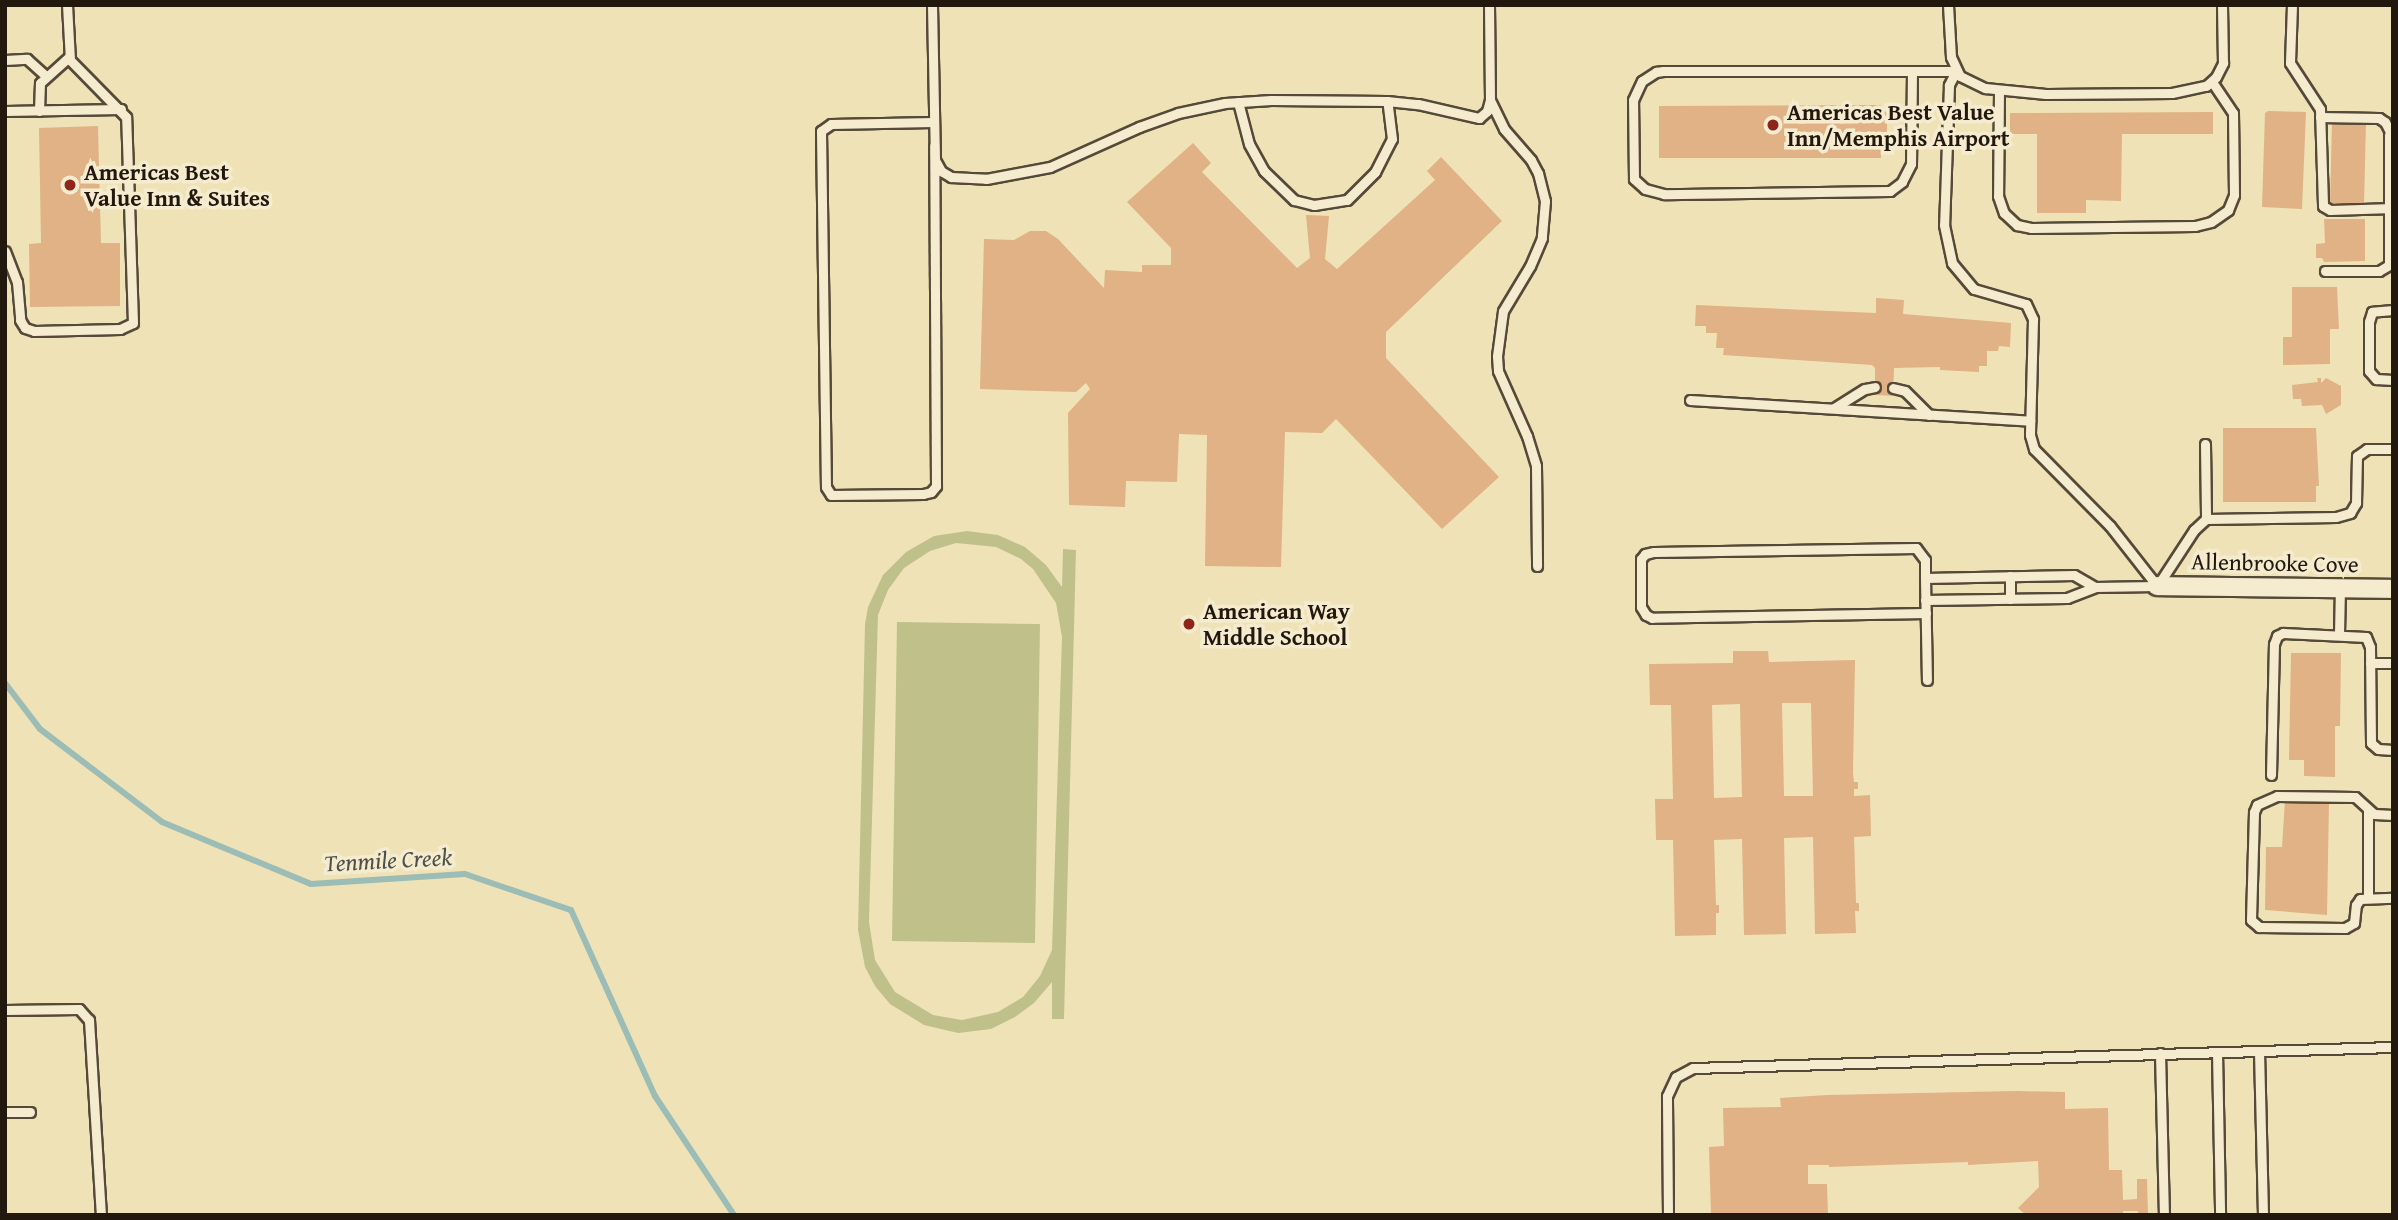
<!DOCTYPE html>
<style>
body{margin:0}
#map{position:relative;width:2398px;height:1220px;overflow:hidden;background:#efe2b7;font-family:"Gentium Book Plus",serif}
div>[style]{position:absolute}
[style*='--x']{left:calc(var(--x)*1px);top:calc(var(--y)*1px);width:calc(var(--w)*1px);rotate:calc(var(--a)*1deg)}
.green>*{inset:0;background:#c0c18a}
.stream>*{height:6px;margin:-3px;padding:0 3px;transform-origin:3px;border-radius:3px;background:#9cbcb6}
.building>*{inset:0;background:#e0b285}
.roads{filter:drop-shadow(2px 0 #554a38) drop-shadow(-2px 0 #554a38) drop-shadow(0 2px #554a38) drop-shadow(0 -2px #554a38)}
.lane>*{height:9px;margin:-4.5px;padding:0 4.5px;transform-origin:4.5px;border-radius:4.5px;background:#f5ecd0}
.street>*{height:18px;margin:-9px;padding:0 9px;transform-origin:9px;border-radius:9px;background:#f5ecd0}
.dots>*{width:19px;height:19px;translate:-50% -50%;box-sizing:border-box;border:4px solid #f5ecd0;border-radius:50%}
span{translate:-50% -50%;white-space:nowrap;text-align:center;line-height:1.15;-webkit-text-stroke:7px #f5ecd0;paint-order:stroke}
.poi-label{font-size:23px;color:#22180e;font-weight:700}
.left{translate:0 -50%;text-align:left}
.street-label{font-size:23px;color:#22180e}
.water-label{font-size:24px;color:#4d5149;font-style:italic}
.frame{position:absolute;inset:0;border:7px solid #22180e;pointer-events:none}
</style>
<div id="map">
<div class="green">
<i style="clip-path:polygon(evenodd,967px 531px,998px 535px,1025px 547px,1046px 565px,1062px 587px,1063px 549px,1076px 550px,1064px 1019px,1052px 1019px,1052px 982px,1034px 1003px,1015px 1017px,991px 1029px,958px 1033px,924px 1025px,890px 1004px,875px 986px,865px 967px,858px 930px,865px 624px,868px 607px,883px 575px,906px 552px,934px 536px,967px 531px,956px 543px,996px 547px,1021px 559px,1033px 569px,1056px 603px,1062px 637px,1052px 950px,1040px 976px,1023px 997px,998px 1012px,962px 1020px,933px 1015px,895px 992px,875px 960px,869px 922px,878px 615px,888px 590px,904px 568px,930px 551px,956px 543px)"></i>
<i style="clip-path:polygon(897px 622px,1040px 624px,1035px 943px,892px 941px)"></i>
</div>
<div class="stream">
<i style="--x:5;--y:683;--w:58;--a:52.7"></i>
<i style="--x:40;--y:729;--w:153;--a:37.3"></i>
<i style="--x:162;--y:822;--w:161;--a:22.6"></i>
<i style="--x:311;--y:884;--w:154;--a:-3.7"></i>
<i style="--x:465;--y:874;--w:112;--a:18.8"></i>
<i style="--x:571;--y:910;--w:204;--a:65.7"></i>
<i style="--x:655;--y:1096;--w:143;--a:56.4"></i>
</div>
<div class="building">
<i style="clip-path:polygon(1881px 105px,1881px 110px,1887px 110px,1887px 133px,1881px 133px,1881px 158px,1659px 158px,1659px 106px)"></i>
<i style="clip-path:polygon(2268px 111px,2306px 112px,2302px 209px,2262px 207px,2265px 113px)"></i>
<i style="clip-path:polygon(2213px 112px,2213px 134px,2122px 134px,2121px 201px,2086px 200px,2086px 213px,2037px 213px,2037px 134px,2010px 134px,2010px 113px)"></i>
<i style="clip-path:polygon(2332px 122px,2366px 123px,2364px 204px,2330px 203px)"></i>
<i style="clip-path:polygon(98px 126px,101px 243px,120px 243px,120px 306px,30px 307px,29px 244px,41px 243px,39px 128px)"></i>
<i style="clip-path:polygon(1193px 143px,1211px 163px,1202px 172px,1297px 268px,1310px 258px,1306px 215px,1329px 216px,1325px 259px,1337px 269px,1435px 180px,1427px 171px,1441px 157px,1502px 221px,1386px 332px,1386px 358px,1499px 477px,1442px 529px,1336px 419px,1322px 433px,1285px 432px,1281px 567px,1205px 566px,1207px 435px,1179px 434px,1177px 482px,1126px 481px,1125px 507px,1069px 505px,1068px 413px,1090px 389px,1086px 383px,1076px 392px,980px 389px,984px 239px,1014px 240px,1030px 231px,1046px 231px,1058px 239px,1104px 288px,1105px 270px,1142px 272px,1142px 265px,1171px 265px,1171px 248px,1127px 202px)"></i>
<i style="clip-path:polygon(2324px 219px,2365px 219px,2365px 261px,2324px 262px,2322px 258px,2316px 258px,2316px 244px,2325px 243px)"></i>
<i style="clip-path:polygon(2292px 287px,2337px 287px,2339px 329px,2330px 329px,2330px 364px,2283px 365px,2283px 337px,2292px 337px)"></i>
<i style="clip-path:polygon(1876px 298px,1904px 300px,1903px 314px,2011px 323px,2010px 347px,1999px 346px,1998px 351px,1987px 351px,1987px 366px,1979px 366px,1979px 372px,1940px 370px,1940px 367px,1894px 368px,1893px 396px,1875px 395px,1875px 368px,1872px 365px,1723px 355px,1724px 348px,1716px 348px,1717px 333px,1706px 333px,1706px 326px,1695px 326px,1696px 305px,1876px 313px)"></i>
<i style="clip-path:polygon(2317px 378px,2321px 378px,2321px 383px,2326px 378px,2341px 386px,2341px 405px,2326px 414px,2322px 405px,2302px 406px,2301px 399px,2293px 399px,2292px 385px,2318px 382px)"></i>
<i style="clip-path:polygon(2223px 428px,2316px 428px,2319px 486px,2316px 486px,2316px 502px,2223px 502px)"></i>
<i style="clip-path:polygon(evenodd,1733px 651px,1768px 651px,1769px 662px,1855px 660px,1853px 773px,1854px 782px,1858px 782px,1858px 789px,1854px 789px,1854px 796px,1870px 795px,1871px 836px,1854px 837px,1856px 903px,1859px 903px,1859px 911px,1855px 911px,1856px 933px,1815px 934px,1813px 837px,1784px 838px,1786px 934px,1744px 935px,1742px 839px,1714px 840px,1716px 905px,1719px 905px,1719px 913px,1716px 913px,1716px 935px,1675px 936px,1673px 840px,1656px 840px,1655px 799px,1673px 799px,1671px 705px,1650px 705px,1649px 664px,1733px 663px,1733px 651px,1782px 703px,1811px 703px,1813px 796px,1784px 796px,1782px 703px,1733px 651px,1740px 704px,1742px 797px,1714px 798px,1712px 705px,1740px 704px)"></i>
<i style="clip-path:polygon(2291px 653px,2341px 653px,2340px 726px,2335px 726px,2335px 777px,2304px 776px,2304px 760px,2289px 760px)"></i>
<i style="clip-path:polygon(2285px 800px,2329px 801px,2327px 915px,2265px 910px,2266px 847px,2282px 847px)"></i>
<i style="clip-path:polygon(2015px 1091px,2065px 1092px,2065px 1109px,2108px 1108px,2109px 1170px,2122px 1170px,2123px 1200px,2137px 1199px,2137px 1179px,2147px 1179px,2148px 1215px,2138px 1215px,2138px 1211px,2123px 1211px,2123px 1215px,2026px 1215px,2018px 1208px,2039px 1187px,2038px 1161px,1968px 1165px,1968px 1162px,1829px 1167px,1829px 1165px,1808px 1165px,1808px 1184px,1827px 1184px,1828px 1215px,1711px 1215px,1709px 1147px,1724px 1146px,1723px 1108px,1781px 1107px,1780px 1098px,1827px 1095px)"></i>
</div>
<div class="roads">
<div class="lane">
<i style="--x:932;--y:5;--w:155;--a:88.9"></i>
<i style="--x:935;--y:160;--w:13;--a:61"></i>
<i style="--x:941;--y:171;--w:12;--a:31"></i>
<i style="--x:951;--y:177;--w:35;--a:3"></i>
<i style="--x:986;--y:179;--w:65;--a:-10.6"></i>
<i style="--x:1050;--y:167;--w:98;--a:-24.2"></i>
<i style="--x:1139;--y:127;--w:41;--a:-19.7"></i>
<i style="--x:1178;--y:113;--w:48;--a:-12"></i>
<i style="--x:1225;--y:103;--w:46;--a:-3.7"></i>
<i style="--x:1271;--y:100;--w:116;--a:0.5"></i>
<i style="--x:1387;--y:101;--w:31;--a:6"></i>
<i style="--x:1418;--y:104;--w:63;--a:12.9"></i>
<i style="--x:1479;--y:118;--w:11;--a:-41"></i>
<i style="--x:1487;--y:111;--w:11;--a:-75"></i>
<i style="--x:1490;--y:100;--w:95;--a:-90.6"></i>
<i style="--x:1948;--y:5;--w:52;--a:86.7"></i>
<i style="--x:1951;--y:57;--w:21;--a:65"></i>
<i style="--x:1960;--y:76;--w:28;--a:26"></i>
<i style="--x:1985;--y:88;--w:61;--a:5.6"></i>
<i style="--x:2046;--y:94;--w:126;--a:-0.5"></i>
<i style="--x:2172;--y:93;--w:35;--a:-12"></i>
<i style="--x:2206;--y:86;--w:13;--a:-42"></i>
<i style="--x:2216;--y:77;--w:16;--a:-63"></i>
<i style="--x:2223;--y:63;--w:58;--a:-91"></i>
<i style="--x:2292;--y:5;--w:58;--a:92"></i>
<i style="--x:2290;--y:63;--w:55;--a:56.9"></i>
<i style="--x:2320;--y:109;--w:97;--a:88.2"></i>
<i style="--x:2323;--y:206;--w:8;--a:30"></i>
<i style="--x:2330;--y:210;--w:63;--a:-1.8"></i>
<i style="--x:5;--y:60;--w:22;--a:-3"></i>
<i style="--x:27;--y:59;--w:25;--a:42"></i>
<i style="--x:1912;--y:71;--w:93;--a:90.6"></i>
<i style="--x:1911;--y:164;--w:20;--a:117"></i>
<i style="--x:1902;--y:182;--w:15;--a:143"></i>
<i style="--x:1890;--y:191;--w:226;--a:179.2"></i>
<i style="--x:1664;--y:194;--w:20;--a:-165"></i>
<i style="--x:1645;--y:189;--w:15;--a:-138"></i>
<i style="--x:1634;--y:179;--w:79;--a:-90.7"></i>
<i style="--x:1633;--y:100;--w:21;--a:-65"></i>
<i style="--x:1642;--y:81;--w:17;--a:-33"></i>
<i style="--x:1656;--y:72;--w:7;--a:-8"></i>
<i style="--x:1663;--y:71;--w:293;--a:0"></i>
<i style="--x:1956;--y:71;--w:16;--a:117"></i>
<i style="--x:1949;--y:85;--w:140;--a:92"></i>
<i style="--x:1944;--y:225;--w:39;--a:78"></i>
<i style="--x:1952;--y:263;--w:34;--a:50"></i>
<i style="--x:1974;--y:289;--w:54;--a:16.1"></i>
<i style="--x:2026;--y:304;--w:17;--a:65"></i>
<i style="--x:2033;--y:319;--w:116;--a:91.5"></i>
<i style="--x:2030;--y:435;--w:15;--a:74"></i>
<i style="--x:2034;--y:449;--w:108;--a:45.4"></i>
<i style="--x:2110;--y:526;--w:76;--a:51.9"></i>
<i style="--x:1999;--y:91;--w:105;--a:90.5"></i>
<i style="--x:1998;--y:196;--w:18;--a:71"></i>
<i style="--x:2004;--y:213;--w:18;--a:43"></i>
<i style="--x:2017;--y:225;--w:14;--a:12"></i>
<i style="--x:2031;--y:228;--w:164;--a:-0.7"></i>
<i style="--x:2195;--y:226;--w:16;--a:-14"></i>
<i style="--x:2211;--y:222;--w:21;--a:-35"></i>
<i style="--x:2228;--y:210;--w:16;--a:-68"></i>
<i style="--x:2234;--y:195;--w:82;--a:-90.7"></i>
<i style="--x:2233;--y:113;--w:37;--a:-124"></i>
<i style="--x:1490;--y:100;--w:32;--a:64"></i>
<i style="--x:1504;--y:129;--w:41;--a:48.9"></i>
<i style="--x:1531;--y:160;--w:15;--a:62"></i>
<i style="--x:1538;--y:173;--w:29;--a:76"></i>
<i style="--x:1545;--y:201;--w:37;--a:95"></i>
<i style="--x:1542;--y:238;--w:30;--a:113"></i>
<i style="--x:1530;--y:266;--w:52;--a:121"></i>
<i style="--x:1503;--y:311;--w:45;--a:97.6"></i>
<i style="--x:1497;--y:356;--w:15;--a:86"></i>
<i style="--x:1498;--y:371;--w:71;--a:66"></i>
<i style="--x:1527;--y:436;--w:31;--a:73"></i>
<i style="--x:1536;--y:466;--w:100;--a:89.4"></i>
<i style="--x:1238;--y:102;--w:43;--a:75.3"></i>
<i style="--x:1249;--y:144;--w:31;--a:61"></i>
<i style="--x:1264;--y:171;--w:42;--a:44"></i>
<i style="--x:1294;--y:200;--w:21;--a:14"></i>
<i style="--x:1314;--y:205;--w:33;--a:-9"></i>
<i style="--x:1347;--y:200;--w:40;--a:-45"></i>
<i style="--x:1375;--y:172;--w:37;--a:-63"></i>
<i style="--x:1392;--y:139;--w:38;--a:-97"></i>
<i style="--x:5;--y:111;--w:116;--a:-1"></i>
<i style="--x:39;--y:111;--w:28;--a:-88"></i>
<i style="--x:40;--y:83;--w:39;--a:-42"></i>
<i style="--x:2320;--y:117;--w:59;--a:1"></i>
<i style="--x:2379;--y:118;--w:7;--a:34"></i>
<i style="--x:2385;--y:122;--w:18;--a:63"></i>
<i style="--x:933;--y:122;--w:102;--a:178.9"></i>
<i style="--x:831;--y:124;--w:12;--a:145"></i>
<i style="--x:821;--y:131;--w:356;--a:89.2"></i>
<i style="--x:826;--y:487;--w:9;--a:58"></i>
<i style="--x:831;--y:495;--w:92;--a:-0.6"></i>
<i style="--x:923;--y:494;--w:8;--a:-14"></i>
<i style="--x:931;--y:492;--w:8;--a:-50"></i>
<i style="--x:936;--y:486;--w:340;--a:-90.3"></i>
<i style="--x:5;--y:251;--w:33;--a:69"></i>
<i style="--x:17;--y:282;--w:38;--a:85"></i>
<i style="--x:20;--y:320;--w:9;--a:58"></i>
<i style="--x:25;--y:328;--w:9;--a:18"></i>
<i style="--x:34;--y:331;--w:86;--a:-1.3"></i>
<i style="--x:120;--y:329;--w:14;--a:-25"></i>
<i style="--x:133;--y:323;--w:206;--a:-91.9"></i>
<i style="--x:126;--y:117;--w:80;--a:-134.5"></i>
<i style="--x:70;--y:60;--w:55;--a:-93.1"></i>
<i style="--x:2325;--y:271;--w:54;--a:0"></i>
<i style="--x:2379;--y:271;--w:12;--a:-31"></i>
<i style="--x:2389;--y:265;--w:130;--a:-90"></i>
<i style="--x:2393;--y:310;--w:21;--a:175"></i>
<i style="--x:2372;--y:312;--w:10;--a:107"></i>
<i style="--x:2369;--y:322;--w:49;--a:90"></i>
<i style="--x:2369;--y:371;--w:11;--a:49"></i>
<i style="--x:2376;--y:379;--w:17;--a:3"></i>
<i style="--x:1893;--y:388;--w:12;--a:14"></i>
<i style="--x:1905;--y:391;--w:34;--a:45"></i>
<i style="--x:1690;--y:400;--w:341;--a:3.5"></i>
<i style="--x:1834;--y:408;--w:36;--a:-32"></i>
<i style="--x:1865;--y:389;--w:10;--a:-11"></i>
<i style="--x:2205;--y:444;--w:75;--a:89.2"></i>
<i style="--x:2010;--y:576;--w:23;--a:90"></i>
<i style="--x:1925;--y:578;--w:149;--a:-1.2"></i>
<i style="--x:2074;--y:575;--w:24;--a:30"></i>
<i style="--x:2158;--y:585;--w:66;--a:-56.8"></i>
<i style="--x:2194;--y:530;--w:16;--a:-43"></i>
<i style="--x:2206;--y:519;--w:130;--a:-0.9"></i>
<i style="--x:2336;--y:517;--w:15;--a:-16"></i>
<i style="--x:2350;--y:513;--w:12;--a:-59"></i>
<i style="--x:2356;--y:503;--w:47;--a:-88.8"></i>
<i style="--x:2357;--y:456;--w:12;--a:-35"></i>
<i style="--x:2367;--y:449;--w:26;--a:0"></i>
<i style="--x:1925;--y:600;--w:142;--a:-0.8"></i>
<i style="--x:2067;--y:598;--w:30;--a:-21"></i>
<i style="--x:2095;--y:587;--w:62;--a:-0.9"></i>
<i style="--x:1926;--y:613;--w:274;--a:179"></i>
<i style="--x:1652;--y:618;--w:7;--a:-153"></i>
<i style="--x:1646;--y:615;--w:9;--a:-122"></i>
<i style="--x:1641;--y:607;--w:48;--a:-90"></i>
<i style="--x:1641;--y:559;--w:6;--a:-51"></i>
<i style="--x:1645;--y:554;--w:9;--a:-13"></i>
<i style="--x:1654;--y:552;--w:262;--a:-0.9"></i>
<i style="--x:1916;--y:548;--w:15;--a:53"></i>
<i style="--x:1925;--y:560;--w:18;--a:90"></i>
<i style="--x:1925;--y:578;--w:102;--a:88.9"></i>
<i style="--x:2339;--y:634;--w:46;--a:-88.8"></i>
<i style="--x:2370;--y:663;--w:23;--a:0"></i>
<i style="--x:2271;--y:775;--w:131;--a:-88.7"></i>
<i style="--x:2274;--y:644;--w:9;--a:-69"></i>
<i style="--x:2277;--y:636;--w:7;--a:-27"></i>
<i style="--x:2283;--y:633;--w:83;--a:2.8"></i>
<i style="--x:2366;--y:637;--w:11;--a:68"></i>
<i style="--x:2370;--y:647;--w:96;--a:89.4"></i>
<i style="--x:2371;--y:743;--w:9;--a:41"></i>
<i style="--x:2378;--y:749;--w:15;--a:4"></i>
<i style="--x:2393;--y:815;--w:19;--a:-177"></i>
<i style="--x:2374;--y:814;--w:25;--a:-138"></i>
<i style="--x:2355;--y:797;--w:78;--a:-179.3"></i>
<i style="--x:2277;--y:796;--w:22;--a:156"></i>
<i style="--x:2257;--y:805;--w:8;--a:113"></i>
<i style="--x:2254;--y:812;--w:108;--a:91.6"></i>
<i style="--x:2251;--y:920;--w:11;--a:41"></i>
<i style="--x:2259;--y:927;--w:86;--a:0.7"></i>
<i style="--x:2345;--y:928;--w:10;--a:-29"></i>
<i style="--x:2354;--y:923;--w:18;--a:-84"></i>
<i style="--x:2356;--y:905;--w:7;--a:-56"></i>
<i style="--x:2360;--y:899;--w:33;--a:-2"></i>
<i style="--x:2368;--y:898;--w:88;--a:-90"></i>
<i style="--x:5;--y:1010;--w:74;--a:-0.8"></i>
<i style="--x:79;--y:1009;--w:15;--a:48"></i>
<i style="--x:89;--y:1020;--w:195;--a:86.5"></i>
<i style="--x:2259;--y:1051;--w:164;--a:88.6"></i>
<i style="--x:2217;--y:1052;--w:163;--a:88.9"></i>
<i style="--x:2160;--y:1053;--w:162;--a:88.6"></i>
<i style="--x:5;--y:1112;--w:25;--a:0"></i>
<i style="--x:1668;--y:1215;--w:119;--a:-90.5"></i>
<i style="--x:1667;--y:1096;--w:21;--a:-65"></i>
<i style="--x:1676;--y:1077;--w:19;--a:-28"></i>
<i style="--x:1693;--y:1068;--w:700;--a:-1.72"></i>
</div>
<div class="street">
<i style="--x:2157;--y:586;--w:236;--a:0.7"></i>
</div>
</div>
<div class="dots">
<i style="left:1773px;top:125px;background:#8f2418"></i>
<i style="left:70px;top:185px;background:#8f2418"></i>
<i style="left:1189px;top:624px;background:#8f2418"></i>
</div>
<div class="poi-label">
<span class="left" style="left:1787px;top:125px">Americas Best Value<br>Inn/Memphis Airport</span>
<span class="left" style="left:84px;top:185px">Americas Best<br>Value Inn &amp; Suites</span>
<span class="left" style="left:1203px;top:624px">American Way<br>Middle School</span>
</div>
<div class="street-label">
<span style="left:2275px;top:563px;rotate:1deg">Allenbrooke Cove</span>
</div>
<div class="water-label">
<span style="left:388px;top:860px;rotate:-3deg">Tenmile Creek</span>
</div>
<div class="frame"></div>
</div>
